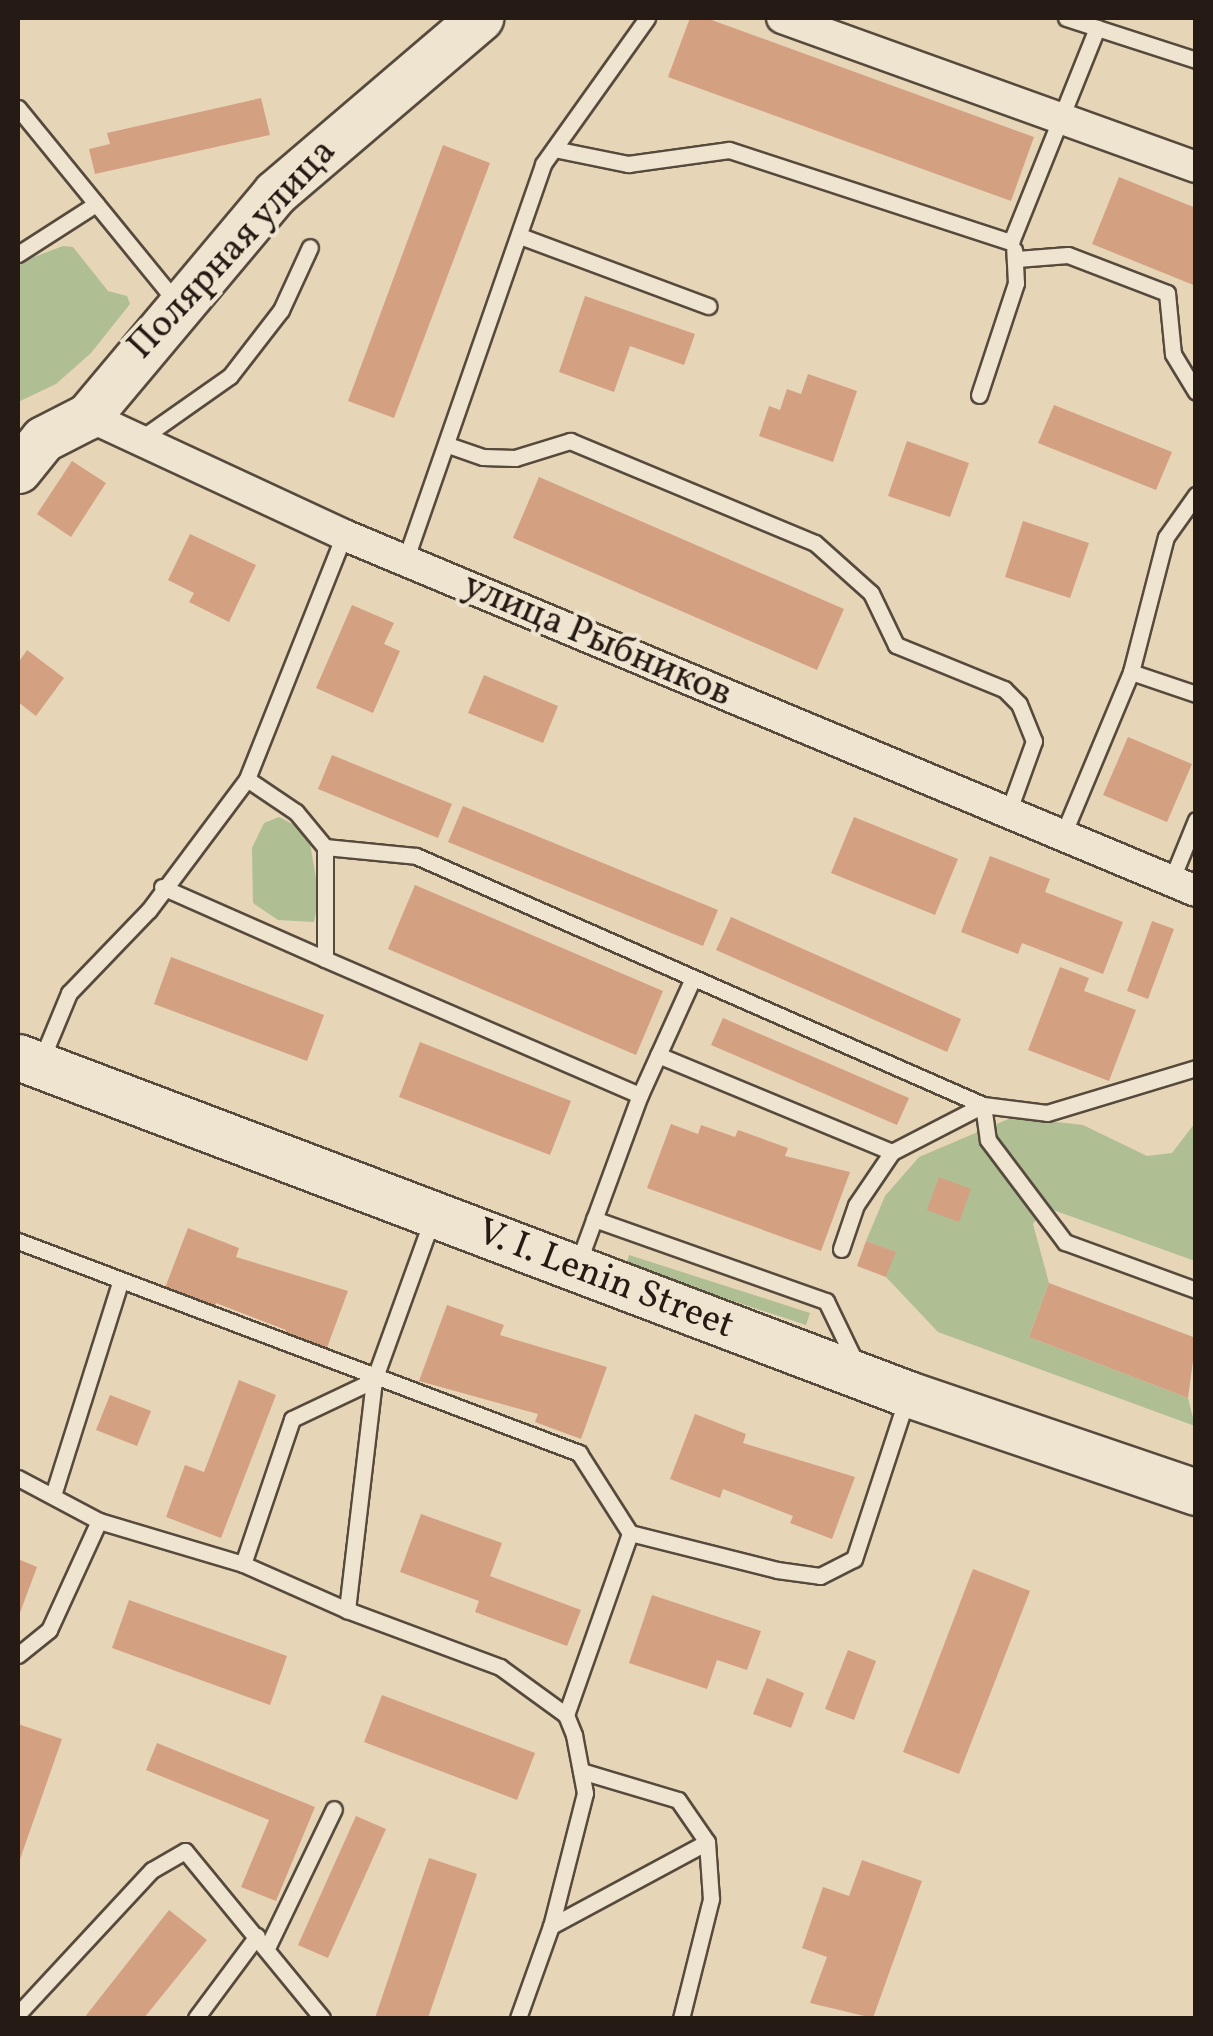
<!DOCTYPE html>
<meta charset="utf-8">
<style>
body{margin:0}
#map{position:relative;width:1213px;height:2036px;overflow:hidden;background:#e7d5b7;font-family:Vollkorn,serif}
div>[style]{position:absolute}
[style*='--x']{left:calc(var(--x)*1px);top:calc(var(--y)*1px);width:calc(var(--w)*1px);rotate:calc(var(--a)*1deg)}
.green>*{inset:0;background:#afbe93}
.building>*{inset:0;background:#d4a082}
.roads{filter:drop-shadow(2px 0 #564a3d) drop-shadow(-2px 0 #564a3d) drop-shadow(0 2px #564a3d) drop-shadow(0 -2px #564a3d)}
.lane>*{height:15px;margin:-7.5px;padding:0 7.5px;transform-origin:7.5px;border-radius:7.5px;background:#efe4d0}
.street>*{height:30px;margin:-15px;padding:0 15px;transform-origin:15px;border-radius:15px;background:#efe4d0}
.secondary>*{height:45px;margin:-22.5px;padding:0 22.5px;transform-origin:22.5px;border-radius:22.5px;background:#efe4d0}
span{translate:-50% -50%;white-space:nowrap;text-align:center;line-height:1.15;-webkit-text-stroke:8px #efe4d0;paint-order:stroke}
.street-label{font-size:38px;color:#251b14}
.frame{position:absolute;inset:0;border:20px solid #251b14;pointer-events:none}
</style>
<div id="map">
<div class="green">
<i style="clip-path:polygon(63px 246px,73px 247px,108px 291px,127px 296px,130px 304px,91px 353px,56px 384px,18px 402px,18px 263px)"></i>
<i style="clip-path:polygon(279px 817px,308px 832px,319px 896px,314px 922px,278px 920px,253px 903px,252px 848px,264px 823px)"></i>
<i style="clip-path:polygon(1013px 1117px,1083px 1125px,1147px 1156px,1172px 1153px,1195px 1123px,1195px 1261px,1045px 1207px,1033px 1224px,1049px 1283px,1029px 1337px,1188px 1398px,1195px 1426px,938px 1332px,886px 1277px,895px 1252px,866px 1241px,885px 1196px,919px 1157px)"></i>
<i style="clip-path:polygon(629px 1255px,810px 1313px,806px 1325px,626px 1266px)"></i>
</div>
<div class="building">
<i style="clip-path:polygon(690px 18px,706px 18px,1034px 137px,1011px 201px,668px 77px)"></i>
<i style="clip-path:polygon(261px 98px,270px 135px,95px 174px,89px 149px,110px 144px,107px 133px)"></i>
<i style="clip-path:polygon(443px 145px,490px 163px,394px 418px,348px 401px)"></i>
<i style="clip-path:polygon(1119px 177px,1196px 208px,1196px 286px,1092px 244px)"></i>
<i style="clip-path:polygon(585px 296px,695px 334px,684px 365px,630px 346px,614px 392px,559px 372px)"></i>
<i style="clip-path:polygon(808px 374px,857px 391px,833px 462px,759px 436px,769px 406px,780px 410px,787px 389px,801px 394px)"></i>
<i style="clip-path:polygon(1054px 405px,1172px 452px,1156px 490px,1038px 443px)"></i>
<i style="clip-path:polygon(907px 441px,969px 463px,950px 517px,888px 496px)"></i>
<i style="clip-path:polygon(72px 461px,106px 483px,71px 537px,37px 514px)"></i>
<i style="clip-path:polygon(539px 477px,844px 609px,817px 670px,513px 538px)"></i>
<i style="clip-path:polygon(1023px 521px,1089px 543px,1070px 598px,1005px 577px)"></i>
<i style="clip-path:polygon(190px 534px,256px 565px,229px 622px,189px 602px,194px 593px,168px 580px)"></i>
<i style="clip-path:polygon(352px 605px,394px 623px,384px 644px,400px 651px,373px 713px,316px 688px)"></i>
<i style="clip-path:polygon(27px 650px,64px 678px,36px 716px,18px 702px,18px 663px)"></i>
<i style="clip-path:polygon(484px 675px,558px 706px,543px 743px,468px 713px)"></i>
<i style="clip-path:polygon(1128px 737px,1192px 764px,1167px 822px,1103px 795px)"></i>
<i style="clip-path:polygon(332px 755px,452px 804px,438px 838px,318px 789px)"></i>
<i style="clip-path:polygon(463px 806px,718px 910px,703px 946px,448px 842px)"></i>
<i style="clip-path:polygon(854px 817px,958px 859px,935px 915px,831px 873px)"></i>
<i style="clip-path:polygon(990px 856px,1050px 879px,1045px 892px,1123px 922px,1103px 974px,1022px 943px,1018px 954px,961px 932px)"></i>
<i style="clip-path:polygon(415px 885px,663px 991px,636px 1055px,388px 949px)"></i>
<i style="clip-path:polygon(731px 917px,961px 1019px,947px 1052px,716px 950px)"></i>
<i style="clip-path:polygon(1152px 921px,1174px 929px,1148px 999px,1127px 991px)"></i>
<i style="clip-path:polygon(171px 957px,324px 1015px,307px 1061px,154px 1004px)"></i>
<i style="clip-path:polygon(1060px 967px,1089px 978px,1084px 991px,1136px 1010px,1109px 1081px,1028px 1050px)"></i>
<i style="clip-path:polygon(723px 1018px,909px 1098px,897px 1125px,711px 1045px)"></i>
<i style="clip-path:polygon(420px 1042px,571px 1101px,550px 1155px,399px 1097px)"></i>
<i style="clip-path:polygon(671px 1124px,698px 1134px,701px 1125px,735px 1137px,738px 1130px,788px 1148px,785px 1156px,850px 1172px,821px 1251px,647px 1188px)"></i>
<i style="clip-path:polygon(939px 1177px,971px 1189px,959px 1222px,927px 1210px)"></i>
<i style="clip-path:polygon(188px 1228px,239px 1248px,236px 1257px,348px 1291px,325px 1353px,283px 1337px,286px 1330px,216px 1303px,213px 1312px,163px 1293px)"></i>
<i style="clip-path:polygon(866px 1241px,896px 1252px,886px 1277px,857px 1266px)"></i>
<i style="clip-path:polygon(1049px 1283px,1196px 1338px,1188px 1398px,1029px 1337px)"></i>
<i style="clip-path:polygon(447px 1305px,504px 1325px,500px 1335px,607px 1367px,581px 1439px,535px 1422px,538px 1414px,419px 1381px)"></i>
<i style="clip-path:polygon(239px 1380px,276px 1395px,221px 1538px,166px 1517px,185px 1465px,204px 1472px)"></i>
<i style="clip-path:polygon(110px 1395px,151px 1411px,137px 1446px,96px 1430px)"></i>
<i style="clip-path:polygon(695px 1414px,746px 1434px,743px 1443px,855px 1477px,832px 1539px,790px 1523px,793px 1516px,723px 1489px,720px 1498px,670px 1479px)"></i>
<i style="clip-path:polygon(421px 1514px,502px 1543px,490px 1576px,581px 1610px,567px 1646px,475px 1612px,479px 1601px,400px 1572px)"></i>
<i style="clip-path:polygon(18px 1559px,37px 1567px,18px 1618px)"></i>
<i style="clip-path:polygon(973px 1569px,1030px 1591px,959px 1774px,903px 1752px)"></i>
<i style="clip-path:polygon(652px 1595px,761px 1631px,747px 1670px,717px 1660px,707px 1689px,629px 1663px)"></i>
<i style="clip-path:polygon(129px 1600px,287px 1656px,270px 1705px,112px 1648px)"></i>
<i style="clip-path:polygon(848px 1650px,876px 1661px,854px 1720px,825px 1709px)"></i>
<i style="clip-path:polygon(767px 1678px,804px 1693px,791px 1728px,753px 1714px)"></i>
<i style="clip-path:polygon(382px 1695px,535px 1753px,517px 1800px,364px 1742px)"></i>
<i style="clip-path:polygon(18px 1724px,62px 1739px,18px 1865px)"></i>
<i style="clip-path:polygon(157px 1743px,315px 1807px,276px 1901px,241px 1887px,269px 1820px,146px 1770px)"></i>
<i style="clip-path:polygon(356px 1816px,386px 1829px,328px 1958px,298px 1945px)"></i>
<i style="clip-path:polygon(429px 1858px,477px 1874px,428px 2018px,375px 2018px)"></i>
<i style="clip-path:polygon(862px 1860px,922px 1881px,873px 2018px,810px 2003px,827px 1957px,802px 1948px,823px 1887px,849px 1896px)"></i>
<i style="clip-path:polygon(169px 1910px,207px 1940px,144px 2018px,84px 2018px)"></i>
</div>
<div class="roads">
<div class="lane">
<i style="--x:1066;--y:18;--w:137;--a:17.9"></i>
<i style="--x:18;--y:108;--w:250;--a:50.8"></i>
<i style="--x:554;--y:149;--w:76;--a:11.5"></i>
<i style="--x:628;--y:164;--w:102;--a:-7.9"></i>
<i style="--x:729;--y:150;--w:297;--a:18.1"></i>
<i style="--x:1011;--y:242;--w:231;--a:-68.1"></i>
<i style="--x:520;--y:236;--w:201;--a:20.4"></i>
<i style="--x:18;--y:254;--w:93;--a:-32.7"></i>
<i style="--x:1017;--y:259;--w:51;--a:-4.5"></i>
<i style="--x:1068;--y:255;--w:106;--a:21"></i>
<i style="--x:1167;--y:293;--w:61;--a:84.4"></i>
<i style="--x:1173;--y:354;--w:44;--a:58.8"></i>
<i style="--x:979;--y:395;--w:118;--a:-71.7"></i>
<i style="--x:1016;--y:283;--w:33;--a:-93"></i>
<i style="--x:139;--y:440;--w:111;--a:-35.1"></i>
<i style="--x:230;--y:376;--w:83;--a:-52.3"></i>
<i style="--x:281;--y:310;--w:69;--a:-65.3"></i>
<i style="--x:448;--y:445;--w:37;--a:19"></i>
<i style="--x:483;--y:457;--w:32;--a:2"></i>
<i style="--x:515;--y:458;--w:58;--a:-17.2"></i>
<i style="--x:570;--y:441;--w:265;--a:22.6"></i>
<i style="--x:815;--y:543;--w:75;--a:41.8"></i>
<i style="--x:871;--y:593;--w:58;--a:64.3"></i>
<i style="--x:896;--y:645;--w:117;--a:22.2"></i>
<i style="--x:1004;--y:689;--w:21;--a:45"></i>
<i style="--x:1019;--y:704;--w:40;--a:68"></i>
<i style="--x:1034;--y:741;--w:77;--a:109.9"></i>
<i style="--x:344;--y:535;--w:263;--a:111.7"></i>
<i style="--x:247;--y:779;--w:59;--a:34"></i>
<i style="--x:296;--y:812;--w:45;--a:50.4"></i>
<i style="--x:325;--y:847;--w:91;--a:5.6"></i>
<i style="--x:416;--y:856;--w:619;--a:23.71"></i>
<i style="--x:983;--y:1105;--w:64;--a:7.1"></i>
<i style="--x:1047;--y:1113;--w:156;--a:-16.8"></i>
<i style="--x:405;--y:561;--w:420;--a:-70.8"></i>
<i style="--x:543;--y:164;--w:179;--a:-54.5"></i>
<i style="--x:1131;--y:672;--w:69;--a:18.7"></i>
<i style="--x:1062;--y:837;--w:179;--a:-67.3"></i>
<i style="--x:1131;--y:672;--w:139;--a:-75.5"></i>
<i style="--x:1166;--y:537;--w:52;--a:-54.5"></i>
<i style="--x:1171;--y:881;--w:66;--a:-67.7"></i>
<i style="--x:162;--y:887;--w:178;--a:23.8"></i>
<i style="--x:325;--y:959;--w:112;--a:-90"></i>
<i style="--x:325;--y:959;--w:343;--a:23.4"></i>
<i style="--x:658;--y:1055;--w:253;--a:22.5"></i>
<i style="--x:892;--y:1152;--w:102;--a:-27.3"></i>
<i style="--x:983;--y:1105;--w:35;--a:82"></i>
<i style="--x:988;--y:1140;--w:128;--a:53"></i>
<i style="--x:1065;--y:1242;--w:140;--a:20.1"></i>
<i style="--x:40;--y:1063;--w:76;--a:-67.5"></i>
<i style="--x:69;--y:993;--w:115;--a:-46.1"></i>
<i style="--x:149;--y:910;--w:164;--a:-53.2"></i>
<i style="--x:433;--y:1217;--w:173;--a:109.9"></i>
<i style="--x:374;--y:1380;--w:232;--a:96.7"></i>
<i style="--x:347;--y:1610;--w:163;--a:20.4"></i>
<i style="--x:500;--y:1667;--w:82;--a:36"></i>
<i style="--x:566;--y:1715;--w:22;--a:68"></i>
<i style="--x:574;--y:1735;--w:59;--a:79.3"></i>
<i style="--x:585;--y:1793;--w:137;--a:104.3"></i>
<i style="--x:551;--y:1926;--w:98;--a:109.7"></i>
<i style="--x:594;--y:1219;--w:246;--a:19.5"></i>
<i style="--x:826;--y:1301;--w:71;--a:64.2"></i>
<i style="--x:18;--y:1241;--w:600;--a:20.7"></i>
<i style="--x:579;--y:1453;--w:95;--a:57.5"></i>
<i style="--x:630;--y:1533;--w:152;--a:14.1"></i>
<i style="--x:777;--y:1570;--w:43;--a:7.9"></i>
<i style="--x:820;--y:1576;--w:38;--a:-27"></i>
<i style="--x:854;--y:1559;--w:169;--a:-71.8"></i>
<i style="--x:841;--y:1249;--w:46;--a:-71.2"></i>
<i style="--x:856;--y:1205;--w:64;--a:-55.8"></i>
<i style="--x:577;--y:1266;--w:182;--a:-69.8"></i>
<i style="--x:640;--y:1095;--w:128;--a:-65.6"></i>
<i style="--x:18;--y:1478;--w:92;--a:28"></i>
<i style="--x:99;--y:1521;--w:150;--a:16.6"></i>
<i style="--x:243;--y:1564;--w:114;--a:23.9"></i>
<i style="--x:54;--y:1492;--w:219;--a:-72.5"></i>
<i style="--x:243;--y:1564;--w:153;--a:-71.3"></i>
<i style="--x:292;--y:1419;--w:91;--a:-25.4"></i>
<i style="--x:18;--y:1655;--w:40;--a:-39"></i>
<i style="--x:49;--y:1630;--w:120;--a:-65.4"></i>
<i style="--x:566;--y:1715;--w:193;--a:-70.6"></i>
<i style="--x:581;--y:1771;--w:101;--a:16.6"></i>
<i style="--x:678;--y:1800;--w:51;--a:55.4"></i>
<i style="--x:707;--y:1842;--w:57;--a:86"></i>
<i style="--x:711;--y:1899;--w:123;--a:104.1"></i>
<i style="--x:551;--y:1926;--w:177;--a:-28.3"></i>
<i style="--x:267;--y:1948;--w:154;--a:-64.3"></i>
<i style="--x:18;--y:2014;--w:197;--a:-47.1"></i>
<i style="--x:152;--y:1870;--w:38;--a:-30"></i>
<i style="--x:185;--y:1851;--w:216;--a:50.6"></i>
<i style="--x:196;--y:2018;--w:102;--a:-53.4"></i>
</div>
<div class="street">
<i style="--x:782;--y:18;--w:440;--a:19.8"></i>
<i style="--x:88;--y:416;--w:282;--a:24.9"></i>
<i style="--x:344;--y:535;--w:923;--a:22.68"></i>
</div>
<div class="secondary">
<i style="--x:18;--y:470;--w:40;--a:-51"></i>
<i style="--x:43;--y:439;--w:51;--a:-27.1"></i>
<i style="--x:88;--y:416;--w:291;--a:-50"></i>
<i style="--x:275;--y:193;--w:270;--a:-40.5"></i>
<i style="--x:18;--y:1057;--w:952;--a:20.74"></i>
<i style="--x:908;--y:1394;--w:304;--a:18.8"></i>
</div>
</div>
<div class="street-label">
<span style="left:233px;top:250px;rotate:-47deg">Полярная улица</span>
<span style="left:597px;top:641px;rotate:23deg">улица Рыбников</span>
<span style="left:605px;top:1280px;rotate:21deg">V. I. Lenin Street</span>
</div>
<div class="frame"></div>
</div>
